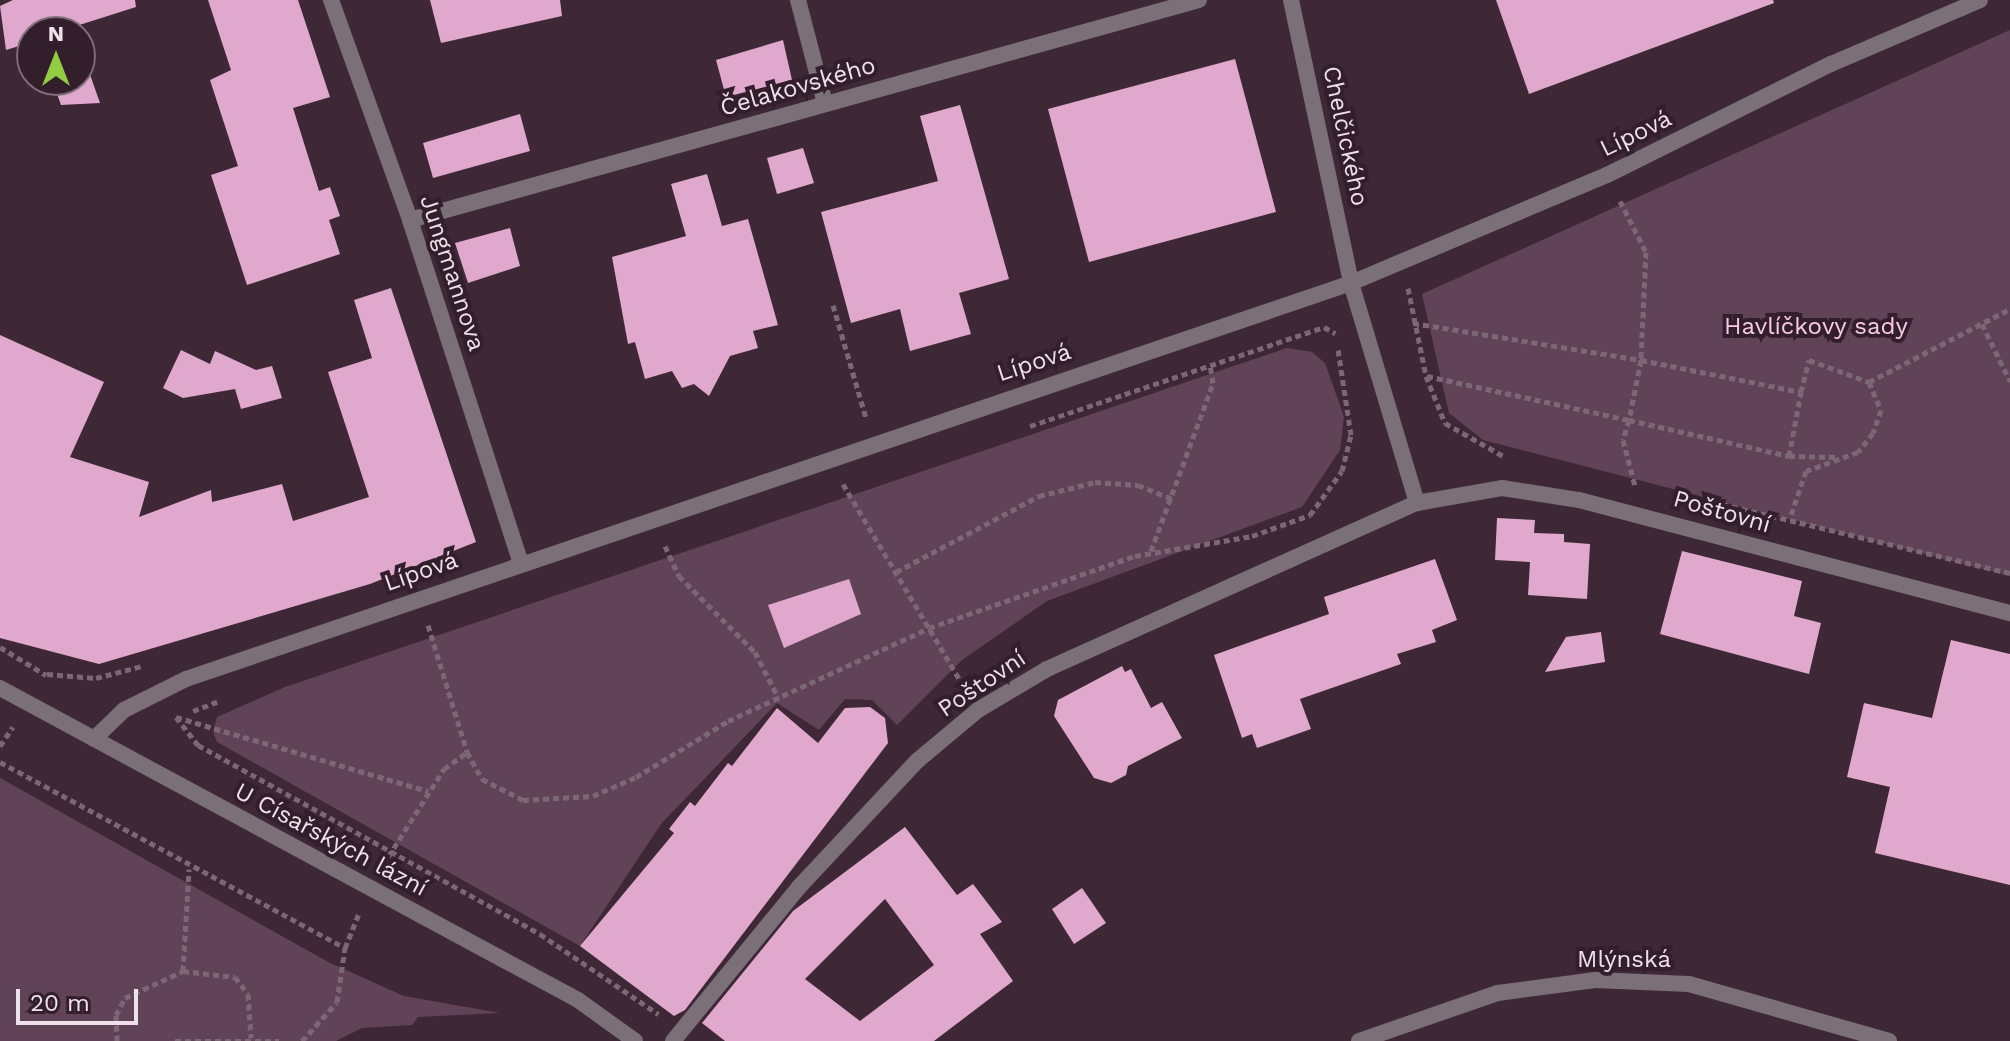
<!DOCTYPE html>
<meta charset="utf-8">
<style>
body{margin:0}
#map{position:relative;width:2010px;height:1041px;overflow:hidden;background:#3e2836;font-family:"Work Sans",sans-serif}
div>[style]{position:absolute}
[style*='--x']{left:calc(var(--x)*1px);top:calc(var(--y)*1px);width:calc(var(--w)*1px);rotate:calc(var(--a)*1deg)}
.green>*{inset:0;background:#614357}
.building>*{inset:0;background:#e0a8cc}
.path>*{height:5px;margin-top:-2.5px;transform-origin:0;background:repeating-linear-gradient(90deg,#7b6874 0 6px,transparent 0 10px)}
.service>*{height:16px;margin:-8px;padding:0 8px;transform-origin:8px;border-radius:8px;background:#7b7077}
.minor>*{height:16px;margin:-8px;padding:0 8px;transform-origin:8px;border-radius:8px;background:#7b7077}
span{translate:-50% -50%;white-space:nowrap;text-align:center;line-height:1.15;-webkit-text-stroke:8px #331f2c;paint-order:stroke}
.street-label{font-size:24px;color:#efe1ea}
.park-label{font-size:24px;color:#f9cae8}
.north{position:absolute;left:16px;top:16px;width:80px;height:80px;box-sizing:border-box;background:#331f2c;border:2px solid #7e6d78;border-radius:50%;rotate:0deg;font-size:22px;font-weight:700;line-height:32px;text-align:center;color:#efe1ea}
.north::after{content:'';display:block;margin:auto;width:28px;height:36px;background:#90cd41;clip-path:polygon(50% 0,100% 100%,50% 72%,0 100%)}
.scale{position:absolute;left:16px;top:989px;width:122px;height:36px;box-sizing:border-box;border:4px solid #efe1ea;border-top:0;padding-left:10px;font-size:24px;line-height:28px;white-space:nowrap;color:#efe1ea;-webkit-text-stroke:6px #331f2c;paint-order:stroke}
</style>
<div id="map">
<div class="green">
<i style="clip-path:polygon(2010px 30px,2010px 576px,1483px 440px,1449px 413px,1422px 294px)"></i>
<i style="clip-path:polygon(1287px 348px,1312px 352px,1325px 363px,1344px 417px,1340px 450px,1302px 507px,1047px 601px,962px 660px,897px 725px,872px 700px,845px 699px,819px 730px,777px 703px,661px 824px,580px 946px,217px 742px,213px 732px,217px 717px,285px 687px)"></i>
<i style="clip-path:polygon(0 778px,330px 963px,404px 996px,500px 1013px,418px 1017px,412px 1025px,362px 1028px,336px 1041px,0 1041px)"></i>
</div>
<div class="building">
<i style="clip-path:polygon(13px 0,135px 0,136px 7px,73px 27px,75px 32px,32px 32px,32px 42px,6px 50px,0 6px)"></i>
<i style="clip-path:polygon(208px 0,298px 0,330px 97px,293px 108px,319px 191px,330px 187px,340px 216px,329px 220px,340px 254px,247px 285px,211px 175px,238px 166px,210px 80px,231px 70px)"></i>
<i style="clip-path:polygon(430px 0,560px 0,562px 16px,441px 43px)"></i>
<i style="clip-path:polygon(1496px 0,1773px 0,1774px 3px,1529px 94px)"></i>
<i style="clip-path:polygon(783px 40px,792px 80px,726px 97px,716px 60px)"></i>
<i style="clip-path:polygon(80px 46px,100px 103px,61px 105px,52px 80px,80px 80px)"></i>
<i style="clip-path:polygon(1235px 59px,1276px 212px,1089px 262px,1048px 109px)"></i>
<i style="clip-path:polygon(960px 105px,1009px 279px,959px 293px,971px 334px,910px 351px,900px 309px,851px 323px,821px 212px,938px 181px,920px 116px)"></i>
<i style="clip-path:polygon(520px 114px,530px 151px,433px 178px,423px 143px)"></i>
<i style="clip-path:polygon(803px 148px,814px 183px,777px 194px,767px 158px)"></i>
<i style="clip-path:polygon(707px 174px,722px 226px,748px 219px,778px 325px,753px 331px,758px 348px,730px 356px,709px 396px,694px 384px,682px 388px,672px 371px,645px 379px,635px 342px,628px 344px,612px 257px,686px 236px,671px 184px)"></i>
<i style="clip-path:polygon(510px 228px,520px 266px,468px 283px,455px 243px)"></i>
<i style="clip-path:polygon(391px 288px,476px 542px,370px 584px,99px 664px,0 638px,0 335px,104px 382px,70px 457px,149px 482px,139px 517px,211px 490px,212px 502px,282px 484px,293px 521px,369px 497px,328px 372px,372px 358px,354px 300px)"></i>
<i style="clip-path:polygon(181px 350px,210px 364px,215px 351px,256px 370px,272px 366px,282px 398px,241px 409px,235px 389px,183px 398px,163px 388px)"></i>
<i style="clip-path:polygon(1497px 518px,1535px 520px,1534px 533px,1564px 534px,1564px 542px,1590px 544px,1587px 599px,1528px 595px,1530px 562px,1495px 560px)"></i>
<i style="clip-path:polygon(1682px 551px,1802px 581px,1794px 616px,1821px 623px,1809px 674px,1660px 634px)"></i>
<i style="clip-path:polygon(1435px 559px,1457px 620px,1432px 630px,1436px 642px,1397px 654px,1401px 664px,1300px 699px,1311px 729px,1257px 748px,1252px 734px,1242px 738px,1214px 655px,1329px 614px,1324px 597px)"></i>
<i style="clip-path:polygon(849px 579px,861px 614px,784px 648px,768px 605px)"></i>
<i style="clip-path:polygon(1601px 632px,1605px 662px,1545px 672px,1566px 637px)"></i>
<i style="clip-path:polygon(1951px 640px,2010px 654px,2010px 885px,1875px 853px,1890px 787px,1847px 777px,1864px 703px,1932px 718px)"></i>
<i style="clip-path:polygon(1122px 666px,1125px 672px,1131px 669px,1151px 708px,1162px 702px,1182px 738px,1128px 766px,1126px 775px,1111px 783px,1094px 778px,1054px 716px,1058px 700px)"></i>
<i style="clip-path:polygon(870px 707px,885px 718px,888px 743px,685px 1010px,674px 1016px,580px 946px,674px 833px,669px 829px,690px 802px,695px 806px,728px 763px,732px 766px,777px 708px,818px 743px,845px 708px)"></i>
<i style="clip-path:polygon(evenodd,905px 827px,957px 895px,973px 884px,1002px 922px,980px 934px,1013px 981px,934px 1041px,725px 1041px,702px 1023px,793px 911px,905px 827px,885px 899px,934px 965px,860px 1021px,805px 979px,885px 899px)"></i>
<i style="clip-path:polygon(1082px 888px,1106px 923px,1074px 944px,1052px 909px)"></i>
</div>
<div class="path">
<i style="--x:1620;--y:201;--w:57;--a:63"></i>
<i style="--x:1646;--y:252;--w:108;--a:92.7"></i>
<i style="--x:1641;--y:360;--w:163;--a:11.3"></i>
<i style="--x:1801;--y:392;--w:33;--a:-76"></i>
<i style="--x:1809;--y:360;--w:64;--a:20.1"></i>
<i style="--x:1869;--y:382;--w:30;--a:67"></i>
<i style="--x:1881;--y:410;--w:24;--a:109"></i>
<i style="--x:1873;--y:433;--w:24;--a:128"></i>
<i style="--x:1858;--y:452;--w:55;--a:159.9"></i>
<i style="--x:1806;--y:471;--w:50;--a:108.8"></i>
<i style="--x:1408;--y:288;--w:90;--a:78.4"></i>
<i style="--x:1426;--y:376;--w:51;--a:68"></i>
<i style="--x:1445;--y:423;--w:69;--a:29.5"></i>
<i style="--x:833;--y:305;--w:118;--a:73.7"></i>
<i style="--x:1413;--y:323;--w:231;--a:9.2"></i>
<i style="--x:1641;--y:360;--w:61;--a:101.3"></i>
<i style="--x:1629;--y:420;--w:164;--a:12.7"></i>
<i style="--x:1789;--y:456;--w:47;--a:1.2"></i>
<i style="--x:1982;--y:324;--w:64;--a:63.8"></i>
<i style="--x:1427;--y:376;--w:207;--a:12.3"></i>
<i style="--x:1629;--y:420;--w:21;--a:107"></i>
<i style="--x:1623;--y:440;--w:48;--a:75.4"></i>
<i style="--x:1869;--y:382;--w:159;--a:-27.4"></i>
<i style="--x:1030;--y:426;--w:310;--a:-18.6"></i>
<i style="--x:1324;--y:327;--w:13;--a:29"></i>
<i style="--x:1789;--y:456;--w:65;--a:-79.4"></i>
<i style="--x:843;--y:484;--w:234;--a:59.2"></i>
<i style="--x:1722;--y:504;--w:296;--a:13.5"></i>
<i style="--x:665;--y:546;--w:33;--a:65"></i>
<i style="--x:679;--y:576;--w:107;--a:45"></i>
<i style="--x:755;--y:652;--w:51;--a:62.9"></i>
<i style="--x:1151;--y:551;--w:179;--a:-69.7"></i>
<i style="--x:1213;--y:383;--w:18;--a:-99"></i>
<i style="--x:896;--y:572;--w:162;--a:-28"></i>
<i style="--x:1039;--y:496;--w:58;--a:-14"></i>
<i style="--x:1095;--y:482;--w:43;--a:4"></i>
<i style="--x:1138;--y:485;--w:37;--a:22"></i>
<i style="--x:428;--y:625;--w:133;--a:72.9"></i>
<i style="--x:467;--y:752;--w:31;--a:61"></i>
<i style="--x:482;--y:779;--w:46;--a:27.1"></i>
<i style="--x:523;--y:800;--w:70;--a:-3.3"></i>
<i style="--x:593;--y:796;--w:47;--a:-23.8"></i>
<i style="--x:636;--y:777;--w:108;--a:-31.3"></i>
<i style="--x:728;--y:721;--w:221;--a:-24.8"></i>
<i style="--x:929;--y:628;--w:218;--a:-19.3"></i>
<i style="--x:1135;--y:556;--w:119;--a:-9.7"></i>
<i style="--x:1252;--y:536;--w:62;--a:-19.9"></i>
<i style="--x:1310;--y:515;--w:54;--a:-54"></i>
<i style="--x:1342;--y:471;--w:37;--a:-76"></i>
<i style="--x:1351;--y:435;--w:87;--a:-98.6"></i>
<i style="--x:0;--y:647;--w:54;--a:31.3"></i>
<i style="--x:47;--y:674;--w:49;--a:4.7"></i>
<i style="--x:96;--y:678;--w:48;--a:-14.6"></i>
<i style="--x:193;--y:711;--w:26;--a:-21"></i>
<i style="--x:176;--y:717;--w:36;--a:52"></i>
<i style="--x:198;--y:745;--w:391;--a:28.9"></i>
<i style="--x:540;--y:934;--w:143;--a:34.1"></i>
<i style="--x:176;--y:717;--w:263;--a:16.4"></i>
<i style="--x:0;--y:746;--w:23;--a:-56"></i>
<i style="--x:0;--y:762;--w:392;--a:28.3"></i>
<i style="--x:383;--y:865;--w:114;--a:-57.6"></i>
<i style="--x:444;--y:769;--w:29;--a:-36"></i>
<i style="--x:183;--y:971;--w:52;--a:6.6"></i>
<i style="--x:235;--y:977;--w:21;--a:53"></i>
<i style="--x:248;--y:994;--w:44;--a:86.1"></i>
<i style="--x:117;--y:1041;--w:26;--a:-92"></i>
<i style="--x:116;--y:1015;--w:19;--a:-62"></i>
<i style="--x:125;--y:998;--w:64;--a:-25"></i>
<i style="--x:183;--y:971;--w:102;--a:-86.6"></i>
<i style="--x:175;--y:1041;--w:104;--a:0"></i>
<i style="--x:302;--y:1041;--w:52;--a:-48.1"></i>
<i style="--x:337;--y:1002;--w:55;--a:-81.6"></i>
<i style="--x:345;--y:948;--w:38;--a:-68"></i>
</div>
<div class="service">
<i style="--x:798;--y:0;--w:107;--a:75.4"></i>
</div>
<div class="minor">
<i style="--x:331;--y:0;--w:234;--a:70.2"></i>
<i style="--x:410;--y:220;--w:361;--a:72.1"></i>
<i style="--x:1291;--y:0;--w:289;--a:78"></i>
<i style="--x:1351;--y:283;--w:230;--a:73.3"></i>
<i style="--x:410;--y:220;--w:819;--a:-15.58"></i>
<i style="--x:0;--y:688;--w:657;--a:28.36"></i>
<i style="--x:578;--y:1000;--w:70;--a:35.7"></i>
<i style="--x:94;--y:739;--w:42;--a:-44"></i>
<i style="--x:124;--y:710;--w:69;--a:-26.6"></i>
<i style="--x:186;--y:679;--w:1230;--a:-18.77"></i>
<i style="--x:1351;--y:283;--w:278;--a:-22.9"></i>
<i style="--x:1607;--y:175;--w:250;--a:-26.4"></i>
<i style="--x:1831;--y:64;--w:162;--a:-23.2"></i>
<i style="--x:673;--y:1041;--w:199;--a:-50.7"></i>
<i style="--x:799;--y:887;--w:173;--a:-46.9"></i>
<i style="--x:917;--y:761;--w:80;--a:-39.9"></i>
<i style="--x:978;--y:710;--w:80;--a:-30.7"></i>
<i style="--x:1047;--y:669;--w:406;--a:-24.2"></i>
<i style="--x:1417;--y:503;--w:86;--a:-10"></i>
<i style="--x:1502;--y:488;--w:78;--a:8.9"></i>
<i style="--x:1579;--y:500;--w:446;--a:14.7"></i>
<i style="--x:1359;--y:1041;--w:147;--a:-19.1"></i>
<i style="--x:1498;--y:993;--w:98;--a:-7.6"></i>
<i style="--x:1595;--y:980;--w:94;--a:2.4"></i>
<i style="--x:1689;--y:984;--w:208;--a:15.9"></i>
</div>
<div class="street-label">
<span style="left:798px;top:87px;rotate:-16deg">Čelakovského</span>
<span style="left:1636px;top:134px;rotate:-26deg">Lípová</span>
<span style="left:1345px;top:136px;rotate:78deg">Chelčického</span>
<span style="left:452px;top:273px;rotate:72deg">Jungmannova</span>
<span style="left:1034px;top:363px;rotate:-18deg">Lípová</span>
<span style="left:1722px;top:512px;rotate:16deg">Poštovní</span>
<span style="left:421px;top:572px;rotate:-19deg">Lípová</span>
<span style="left:982px;top:684px;rotate:-34deg">Poštovní</span>
<span style="left:331px;top:840px;rotate:28deg">U Císařských lázní</span>
<span style="left:1624px;top:960px">Mlýnská</span>
</div>
<div class="park-label">
<span style="left:1816px;top:327px">Havlíčkovy sady</span>
</div>
<div class="north">N</div>
<div class="scale">20 m</div>
</div>
